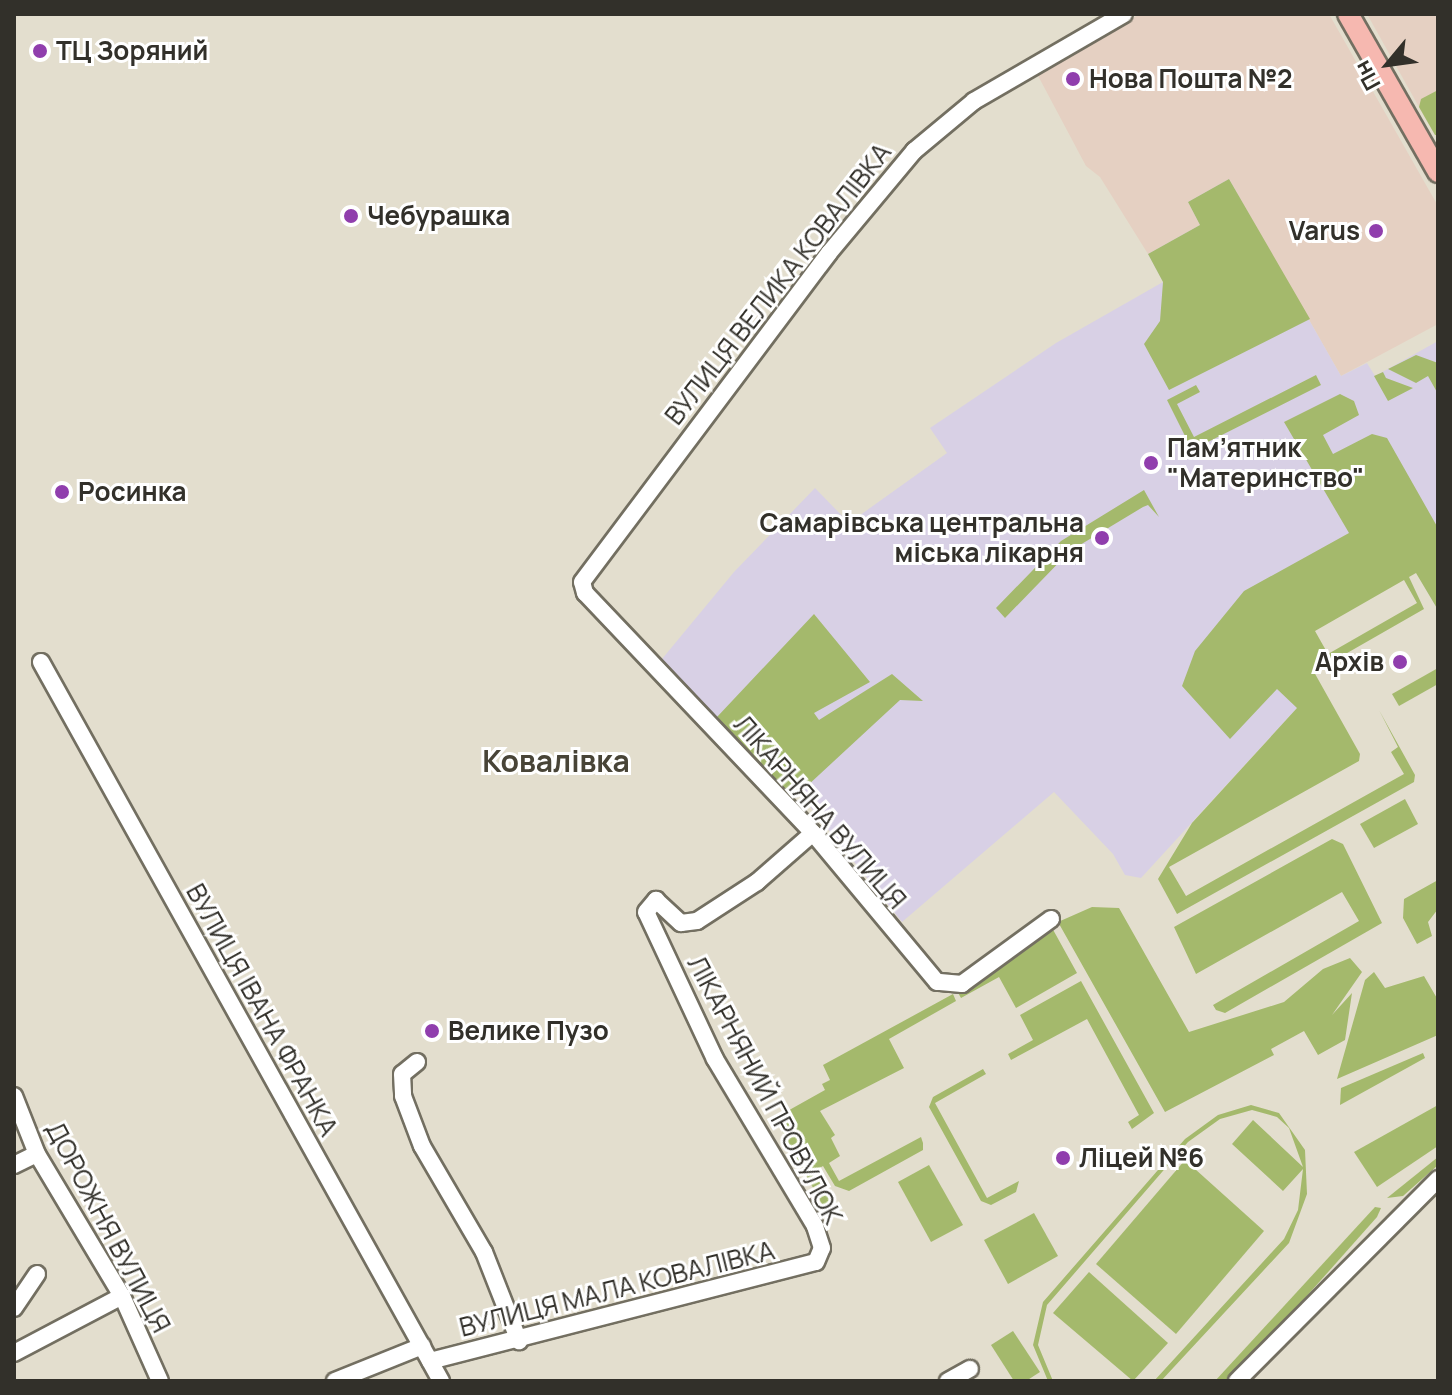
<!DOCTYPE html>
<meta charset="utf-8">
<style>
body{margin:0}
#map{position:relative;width:1452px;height:1395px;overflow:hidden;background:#e3dece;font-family:Manrope,sans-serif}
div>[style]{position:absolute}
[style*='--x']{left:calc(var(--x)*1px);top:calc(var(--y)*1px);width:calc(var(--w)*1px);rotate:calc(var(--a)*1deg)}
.commercial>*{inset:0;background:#e5d0c2}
.medical>*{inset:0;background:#d8d0e5}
.green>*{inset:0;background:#a4b96c}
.roads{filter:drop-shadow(2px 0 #736f61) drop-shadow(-2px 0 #736f61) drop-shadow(0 2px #736f61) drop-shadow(0 -2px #736f61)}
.minor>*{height:16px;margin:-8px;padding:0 8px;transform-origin:8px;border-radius:8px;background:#fff}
.major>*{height:20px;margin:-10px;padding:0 10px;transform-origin:10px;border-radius:10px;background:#f6b8b0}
.dots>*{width:22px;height:22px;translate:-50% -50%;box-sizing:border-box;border:4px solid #fff;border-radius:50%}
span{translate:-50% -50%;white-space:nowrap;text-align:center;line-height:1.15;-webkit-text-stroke:6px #fff;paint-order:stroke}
.poi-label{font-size:26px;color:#32302a;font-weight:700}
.left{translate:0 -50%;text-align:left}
.right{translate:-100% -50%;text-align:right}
.street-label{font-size:26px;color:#32302a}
.quarter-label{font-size:30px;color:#484437;font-weight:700}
.frame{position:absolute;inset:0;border:16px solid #32302a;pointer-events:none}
.north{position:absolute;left:1348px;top:24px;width:80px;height:80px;-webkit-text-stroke:6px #fff;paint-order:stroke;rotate:241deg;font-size:22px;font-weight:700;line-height:32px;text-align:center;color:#32302a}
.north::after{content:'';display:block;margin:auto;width:28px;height:36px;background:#32302a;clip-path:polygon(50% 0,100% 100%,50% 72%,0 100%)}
</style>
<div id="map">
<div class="commercial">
<i style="clip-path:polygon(1140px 14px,1329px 14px,1438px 206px,1438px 324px,1341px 376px,1229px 179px,1188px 202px,1200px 225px,1148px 254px,1100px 177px,1086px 166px,1036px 72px)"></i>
<i style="clip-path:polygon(1367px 14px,1438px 14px,1438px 140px,1419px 107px)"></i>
</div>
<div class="medical">
<i style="clip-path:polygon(1229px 179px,1341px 376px,1367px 363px,1375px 376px,1438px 341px,1438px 610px,1405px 553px,1270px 628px,1308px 696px,1141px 878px,1125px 875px,1113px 854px,1054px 792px,902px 922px,800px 794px,793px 799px,662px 659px,734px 572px,815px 488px,849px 523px,947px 453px,930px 428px,1056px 343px,1163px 282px,1148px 254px,1200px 225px,1188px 202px)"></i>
</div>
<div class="green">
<i style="clip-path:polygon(1438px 90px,1438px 135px,1435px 135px,1419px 107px,1421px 99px)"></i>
<i style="clip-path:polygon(1229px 179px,1310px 319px,1169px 390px,1144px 344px,1160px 321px,1163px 282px,1148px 254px,1200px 225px,1188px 202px)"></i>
<i style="clip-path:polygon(1416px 355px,1438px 363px,1438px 394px,1428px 376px,1416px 383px,1388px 369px)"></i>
<i style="clip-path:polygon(1383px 372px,1386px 378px,1413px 388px,1388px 401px,1374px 376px)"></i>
<i style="clip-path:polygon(1316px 375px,1321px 385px,1192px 450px,1167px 400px,1196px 385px,1200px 392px,1177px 404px,1194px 437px)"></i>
<i style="clip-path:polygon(evenodd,1340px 394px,1354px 401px,1359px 415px,1323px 435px,1333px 454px,1372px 434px,1387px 438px,1438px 528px,1438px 610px,1416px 573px,1409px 577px,1424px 609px,1314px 672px,1360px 754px,1359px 761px,1169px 867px,1186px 896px,1404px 774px,1391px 752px,1398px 747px,1379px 710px,1415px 775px,1414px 782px,1177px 914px,1158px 879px,1192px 823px,1297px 708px,1277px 689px,1230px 739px,1182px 686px,1195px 651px,1244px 591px,1349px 533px,1284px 422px,1340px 394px,1404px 580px,1417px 603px,1328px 654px,1315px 631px,1404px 580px)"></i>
<i style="clip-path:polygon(1144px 490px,1159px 517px,1148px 505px,1143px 507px,1070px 551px,1005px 618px,996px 608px,1061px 541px)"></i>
<i style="clip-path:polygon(814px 614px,870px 682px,814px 713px,819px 720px,892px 674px,923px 701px,900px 700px,793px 799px,717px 717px)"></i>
<i style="clip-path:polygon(1438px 668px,1438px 684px,1399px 706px,1392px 694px)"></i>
<i style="clip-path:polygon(1405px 799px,1418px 824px,1374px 848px,1360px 824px)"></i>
<i style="clip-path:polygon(1332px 839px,1343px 844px,1382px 923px,1225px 1013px,1216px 1010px,1213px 1005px,1359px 921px,1342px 892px,1196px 974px,1174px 927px)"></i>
<i style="clip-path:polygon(1438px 880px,1438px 909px,1428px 922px,1432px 936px,1417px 944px,1403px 918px,1404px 899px)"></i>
<i style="clip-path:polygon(1092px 907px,1119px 908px,1189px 1032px,1284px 1002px,1323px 969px,1350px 958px,1362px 972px,1332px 1015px,1352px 993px,1345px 1040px,1318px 1055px,1304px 1031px,1271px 1049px,1274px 1055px,1165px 1112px,1058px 922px)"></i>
<i style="clip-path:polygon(1051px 926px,1077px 973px,1016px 1008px,999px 977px,961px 998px,957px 991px)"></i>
<i style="clip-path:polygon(1374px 972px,1385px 988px,1424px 976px,1438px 1000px,1438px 1035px,1337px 1079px,1365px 980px)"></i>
<i style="clip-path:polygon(1081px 981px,1154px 1113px,1132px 1129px,1128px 1122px,1139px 1115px,1087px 1019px,1011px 1060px,1008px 1054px,1033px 1040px,1020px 1015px)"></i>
<i style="clip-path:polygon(953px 994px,956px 1001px,889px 1039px,904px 1068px,820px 1111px,835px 1135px,831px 1138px,840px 1156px,829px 1163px,839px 1181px,921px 1137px,923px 1143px,923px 1150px,849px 1191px,835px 1186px,823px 1166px,816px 1170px,835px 1205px,830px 1219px,775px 1118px,825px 1090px,822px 1084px,830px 1080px,823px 1065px)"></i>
<i style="clip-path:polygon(1423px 1053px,1425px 1058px,1340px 1105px,1341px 1088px)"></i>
<i style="clip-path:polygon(983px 1069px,986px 1074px,935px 1103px,987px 1198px,1019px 1181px,1016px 1192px,991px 1205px,981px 1201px,929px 1107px,933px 1097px)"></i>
<i style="clip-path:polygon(1251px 1105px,1279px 1113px,1305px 1150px,1307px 1194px,1289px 1243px,1161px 1381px,1154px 1381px,1284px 1239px,1298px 1210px,1303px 1169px,1283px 1191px,1232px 1144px,1253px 1120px,1303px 1167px,1289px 1128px,1277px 1117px,1252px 1110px,1220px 1119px,1188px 1142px,1047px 1305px,1038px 1345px,1053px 1381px,1048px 1381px,1033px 1345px,1043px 1302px,1185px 1139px,1218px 1115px)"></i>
<i style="clip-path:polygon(1438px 1105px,1438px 1146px,1377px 1187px,1354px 1152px)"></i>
<i style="clip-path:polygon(1438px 1157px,1438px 1165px,1403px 1196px,1387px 1198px)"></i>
<i style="clip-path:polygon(1185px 1160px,1264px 1231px,1176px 1334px,1096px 1264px)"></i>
<i style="clip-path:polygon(929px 1165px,963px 1225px,931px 1242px,898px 1182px)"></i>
<i style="clip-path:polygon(1375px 1207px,1381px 1208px,1377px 1217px,1297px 1307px,1227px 1381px,1215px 1381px)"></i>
<i style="clip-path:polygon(1034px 1213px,1058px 1256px,1008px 1284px,984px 1240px)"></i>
<i style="clip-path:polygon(1089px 1272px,1168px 1343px,1133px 1381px,1053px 1313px)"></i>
<i style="clip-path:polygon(1013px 1331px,1040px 1372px,1026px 1381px,1014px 1381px,991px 1345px)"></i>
</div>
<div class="roads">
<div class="minor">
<i style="--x:41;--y:662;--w:823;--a:60.91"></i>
<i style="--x:1051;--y:919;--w:110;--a:143.9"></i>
<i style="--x:962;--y:984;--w:25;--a:-175"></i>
<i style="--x:937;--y:982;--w:194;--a:-129.8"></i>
<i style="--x:813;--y:833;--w:331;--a:-133.5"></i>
<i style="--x:585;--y:593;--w:11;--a:-105"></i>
<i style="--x:582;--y:582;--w:411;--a:-53.1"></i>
<i style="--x:829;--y:253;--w:133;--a:-50.2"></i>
<i style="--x:914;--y:151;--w:78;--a:-39.8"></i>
<i style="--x:974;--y:101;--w:173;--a:-30.1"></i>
<i style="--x:417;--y:1062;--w:19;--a:141"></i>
<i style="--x:402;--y:1074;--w:22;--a:87"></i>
<i style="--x:403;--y:1096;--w:53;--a:69.2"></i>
<i style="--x:422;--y:1146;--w:123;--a:59.7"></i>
<i style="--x:484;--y:1252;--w:96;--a:68.5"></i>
<i style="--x:14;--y:1096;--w:62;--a:68.4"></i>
<i style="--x:37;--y:1154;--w:165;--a:59.1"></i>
<i style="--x:122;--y:1296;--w:93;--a:65.9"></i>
<i style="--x:14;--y:1165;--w:25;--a:-26"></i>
<i style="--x:14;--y:1308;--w:41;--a:-55.9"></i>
<i style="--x:14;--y:1353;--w:122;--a:-27.8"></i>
<i style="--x:430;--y:1361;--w:398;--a:-14.4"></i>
<i style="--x:816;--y:1262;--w:15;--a:-67"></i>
<i style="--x:822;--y:1248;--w:23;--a:-108"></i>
<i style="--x:815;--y:1226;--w:195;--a:-120.9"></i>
<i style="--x:715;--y:1059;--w:162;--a:-115.1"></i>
<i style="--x:646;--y:912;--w:16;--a:-50"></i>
<i style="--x:656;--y:900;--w:34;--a:43"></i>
<i style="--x:681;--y:923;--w:16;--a:-7"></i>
<i style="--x:697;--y:921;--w:72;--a:-33"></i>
<i style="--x:757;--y:882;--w:74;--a:-41.2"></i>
<i style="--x:335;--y:1381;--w:94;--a:-21.9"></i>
<i style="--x:948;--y:1381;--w:25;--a:-29"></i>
<i style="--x:1237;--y:1381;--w:285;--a:-45.1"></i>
</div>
<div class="major">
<i style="--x:1348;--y:14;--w:182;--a:60.3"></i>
</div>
</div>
<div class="dots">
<i style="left:40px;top:51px;background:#903ead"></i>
<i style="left:1073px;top:79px;background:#903ead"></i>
<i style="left:351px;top:216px;background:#903ead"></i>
<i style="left:1376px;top:231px;background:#903ead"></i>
<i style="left:1151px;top:463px;background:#903ead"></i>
<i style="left:62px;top:492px;background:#903ead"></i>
<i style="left:1102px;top:538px;background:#903ead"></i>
<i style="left:1400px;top:662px;background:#903ead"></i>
<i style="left:432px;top:1031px;background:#903ead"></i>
<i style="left:1063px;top:1158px;background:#903ead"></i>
</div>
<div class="poi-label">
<span class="left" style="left:56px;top:51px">ТЦ Зоряний</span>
<span class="left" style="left:1089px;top:79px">Нова Пошта №2</span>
<span class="left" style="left:367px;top:216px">Чебурашка</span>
<span class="right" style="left:1360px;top:231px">Varus</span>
<span class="left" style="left:1167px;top:463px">Пам’ятник<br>"Материнство"</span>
<span class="left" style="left:78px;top:492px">Росинка</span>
<span class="right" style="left:1084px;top:538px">Самарівська центральна<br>міська лікарня</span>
<span class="right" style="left:1384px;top:662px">Архів</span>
<span class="left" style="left:448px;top:1031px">Велике Пузо</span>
<span class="left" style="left:1079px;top:1158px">Ліцей №6</span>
</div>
<div class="street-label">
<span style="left:778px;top:284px;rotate:-52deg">ВУЛИЦЯ ВЕЛИКА КОВАЛІВКА</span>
<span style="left:820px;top:812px;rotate:49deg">ЛІКАРНЯНА ВУЛИЦЯ</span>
<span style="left:262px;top:1010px;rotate:61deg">ВУЛИЦЯ ІВАНА ФРАНКА</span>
<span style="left:765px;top:1090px;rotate:62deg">ЛІКАРНЯНИЙ ПРОВУЛОК</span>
<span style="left:108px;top:1227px;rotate:62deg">ДОРОЖНЯ ВУЛИЦЯ</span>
<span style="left:617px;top:1289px;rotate:-14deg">ВУЛИЦЯ МАЛА КОВАЛІВКА</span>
</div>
<div class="quarter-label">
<span style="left:556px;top:761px">Ковалівка</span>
</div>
<div class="frame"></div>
<div class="north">Пн</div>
</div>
